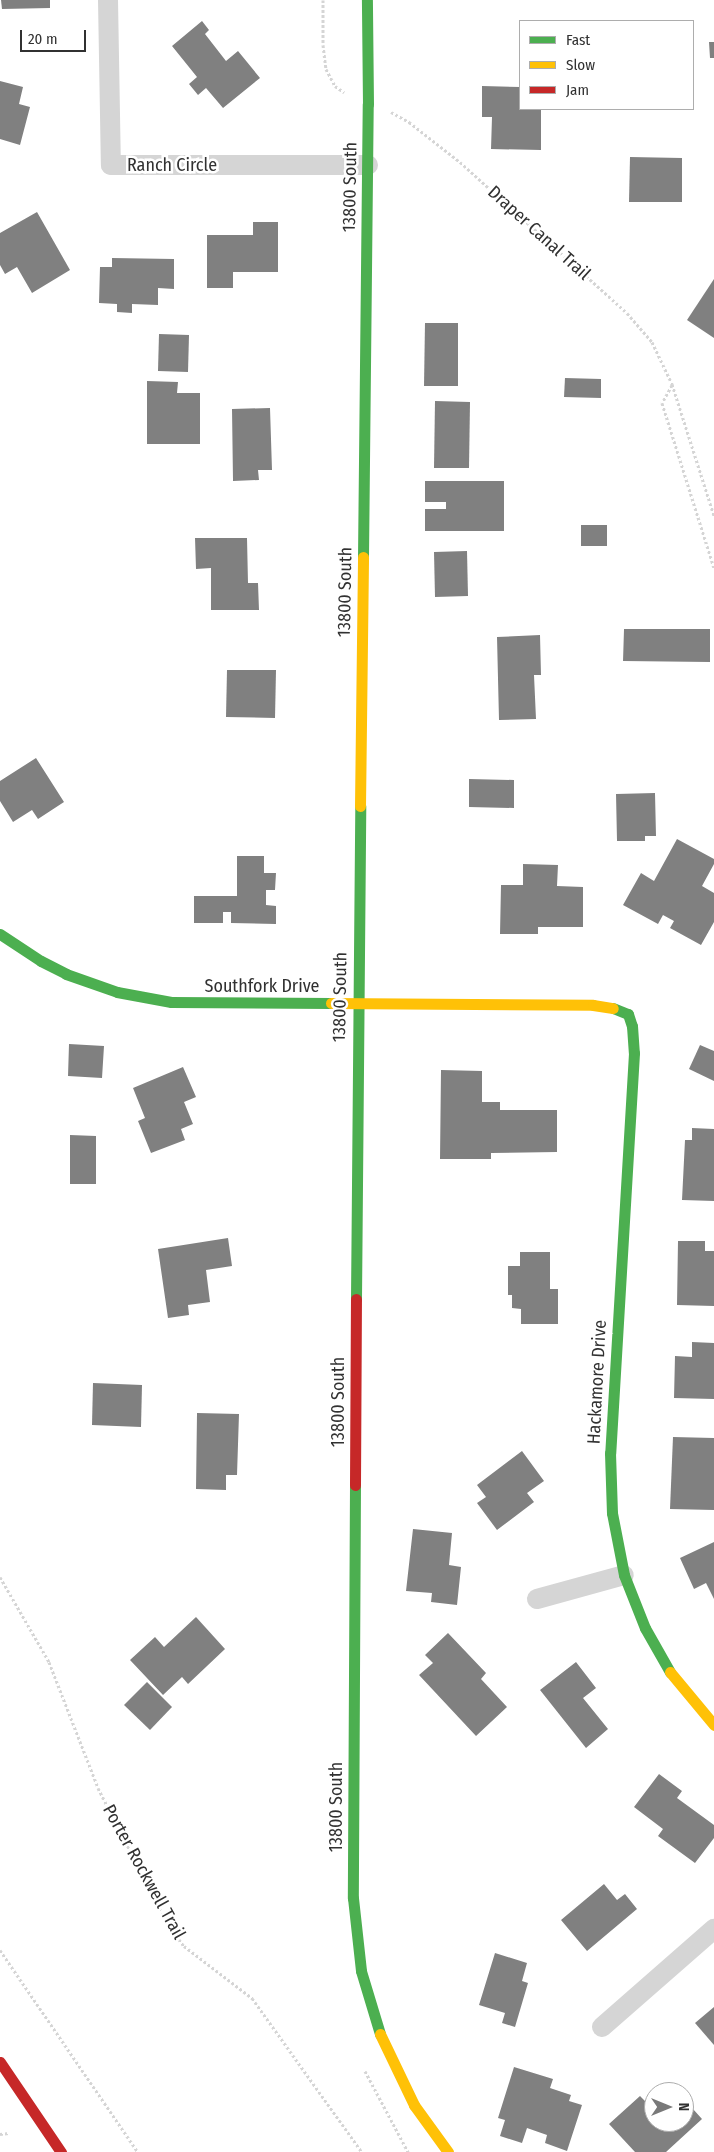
<!DOCTYPE html>
<style>
body{margin:0}
#map{position:relative;width:714px;height:2152px;overflow:hidden;background:#fff;font-family:"Fira Sans Condensed",sans-serif}
div>[style]{position:absolute}
[style*='--x']{left:calc(var(--x)*1px);top:calc(var(--y)*1px);width:calc(var(--w)*1px);rotate:calc(var(--a)*1deg)}
.building>*{inset:0;background:#808080}
.path>*{height:3px;margin-top:-1.5px;transform-origin:0;background:repeating-linear-gradient(90deg,#d5d5d5 0 2.5px,transparent 0 5px)}
.street>*{height:20px;margin:-10px;padding:0 10px;transform-origin:10px;border-radius:10px;background:#d5d5d5}
.fast>*{height:11px;margin:-5.5px;padding:0 5.5px;transform-origin:5.5px;border-radius:5.5px;background:#4caf50}
.slow>*{height:11px;margin:-5.5px;padding:0 5.5px;transform-origin:5.5px;border-radius:5.5px;background:#ffc107}
.jam>*{height:11px;margin:-5.5px;padding:0 5.5px;transform-origin:5.5px;border-radius:5.5px;background:#c62828}
span{translate:-50% -50%;white-space:nowrap;text-align:center;line-height:1.15;-webkit-text-stroke:5px #fff;paint-order:stroke}
.street-label{font-size:18px;color:#313131}
.legend{position:absolute;left:519px;top:20px;width:175px;height:90px;box-sizing:border-box;background:#fff;border:1px solid #adadad;margin:0;padding:6px 9px;list-style:none;font-size:15px;color:#313131}
.legend li{display:flex;align-items:center;gap:10px;height:25px}
.legend b{width:25px;border:1px solid #adadad}
.north{position:absolute;left:644px;top:2082px;width:50px;height:50px;box-sizing:border-box;background:#fff;border:1px solid #adadad;border-radius:50%;rotate:90deg;font-size:14px;font-weight:700;line-height:20px;text-align:center;color:#313131}
.north::after{content:'';display:block;margin:auto;width:18px;height:22px;background:#797979;clip-path:polygon(50% 0,100% 100%,50% 72%,0 100%)}
.scale{position:absolute;left:20px;top:30px;width:66px;height:22px;box-sizing:border-box;border:2px solid #313131;border-top:0;padding-left:6px;font-size:15px;line-height:18px;white-space:nowrap;color:#313131;-webkit-text-stroke:4px #fff;paint-order:stroke}
</style>
<div id="map">
<div class="building">
<i style="clip-path:polygon(1px 0,50px 0,50px 8px,2px 9px)"></i>
<i style="clip-path:polygon(202px 21px,209px 30px,205px 34px,226px 61px,238px 51px,260px 78px,223px 108px,206px 88px,198px 95px,189px 84px,197px 77px,172px 46px)"></i>
<i style="clip-path:polygon(709px 42px,714px 42px,714px 58px,710px 58px)"></i>
<i style="clip-path:polygon(0 81px,23px 87px,19px 104px,30px 107px,20px 145px,0 139px)"></i>
<i style="clip-path:polygon(482px 86px,520px 87px,520px 109px,541px 109px,541px 150px,491px 149px,492px 117px,482px 117px)"></i>
<i style="clip-path:polygon(630px 157px,682px 158px,682px 202px,629px 202px)"></i>
<i style="clip-path:polygon(37px 212px,70px 270px,32px 293px,17px 267px,5px 274px,0 265px,0 233px)"></i>
<i style="clip-path:polygon(253px 222px,278px 222px,278px 272px,233px 272px,233px 288px,207px 288px,207px 235px,253px 235px)"></i>
<i style="clip-path:polygon(112px 258px,174px 259px,174px 289px,158px 288px,158px 305px,132px 304px,132px 313px,117px 312px,117px 304px,99px 303px,100px 267px,112px 267px)"></i>
<i style="clip-path:polygon(714px 279px,714px 338px,687px 320px)"></i>
<i style="clip-path:polygon(425px 323px,458px 323px,458px 386px,424px 386px)"></i>
<i style="clip-path:polygon(159px 334px,189px 335px,188px 372px,158px 371px)"></i>
<i style="clip-path:polygon(565px 378px,601px 379px,601px 398px,564px 397px)"></i>
<i style="clip-path:polygon(147px 381px,178px 382px,177px 393px,200px 393px,200px 444px,147px 444px)"></i>
<i style="clip-path:polygon(435px 401px,470px 402px,469px 468px,434px 468px)"></i>
<i style="clip-path:polygon(270px 408px,272px 470px,258px 470px,259px 480px,233px 481px,232px 409px)"></i>
<i style="clip-path:polygon(425px 481px,504px 481px,504px 531px,425px 531px,425px 509px,446px 509px,446px 502px,425px 502px)"></i>
<i style="clip-path:polygon(581px 525px,607px 525px,607px 546px,581px 546px)"></i>
<i style="clip-path:polygon(195px 538px,247px 538px,248px 583px,258px 583px,259px 610px,211px 610px,211px 568px,196px 569px)"></i>
<i style="clip-path:polygon(467px 551px,468px 596px,435px 597px,434px 552px)"></i>
<i style="clip-path:polygon(624px 629px,710px 629px,710px 662px,623px 661px)"></i>
<i style="clip-path:polygon(540px 635px,541px 675px,534px 675px,536px 719px,499px 720px,497px 637px)"></i>
<i style="clip-path:polygon(227px 670px,276px 670px,275px 718px,226px 717px)"></i>
<i style="clip-path:polygon(36px 758px,64px 802px,38px 819px,32px 810px,13px 822px,0 801px,0 781px)"></i>
<i style="clip-path:polygon(469px 779px,514px 780px,514px 808px,469px 807px)"></i>
<i style="clip-path:polygon(655px 793px,656px 836px,645px 836px,645px 841px,617px 841px,616px 794px)"></i>
<i style="clip-path:polygon(677px 839px,714px 859px,714px 864px,702px 886px,714px 893px,714px 922px,701px 945px,670px 928px,674px 921px,663px 915px,658px 924px,623px 905px,641px 873px,654px 881px)"></i>
<i style="clip-path:polygon(237px 856px,264px 856px,264px 873px,276px 873px,275px 890px,266px 890px,266px 905px,276px 906px,276px 924px,231px 923px,231px 912px,223px 912px,223px 923px,194px 923px,194px 896px,237px 896px)"></i>
<i style="clip-path:polygon(523px 864px,558px 865px,557px 886px,583px 887px,583px 927px,538px 927px,538px 934px,500px 934px,501px 885px,523px 885px)"></i>
<i style="clip-path:polygon(69px 1044px,104px 1046px,102px 1078px,68px 1076px)"></i>
<i style="clip-path:polygon(700px 1045px,714px 1051px,714px 1081px,689px 1069px)"></i>
<i style="clip-path:polygon(183px 1067px,196px 1097px,184px 1102px,193px 1124px,181px 1129px,185px 1140px,151px 1153px,138px 1121px,145px 1118px,133px 1088px)"></i>
<i style="clip-path:polygon(441px 1070px,482px 1071px,482px 1102px,500px 1102px,500px 1110px,557px 1110px,557px 1152px,491px 1153px,491px 1159px,440px 1159px)"></i>
<i style="clip-path:polygon(692px 1128px,714px 1129px,714px 1201px,682px 1200px,685px 1140px,692px 1140px)"></i>
<i style="clip-path:polygon(70px 1135px,96px 1136px,96px 1184px,70px 1184px)"></i>
<i style="clip-path:polygon(228px 1238px,232px 1266px,206px 1270px,210px 1302px,188px 1305px,189px 1315px,168px 1318px,158px 1249px)"></i>
<i style="clip-path:polygon(678px 1241px,705px 1241px,705px 1251px,714px 1251px,714px 1306px,677px 1305px)"></i>
<i style="clip-path:polygon(520px 1252px,550px 1252px,550px 1289px,558px 1289px,558px 1324px,521px 1324px,521px 1309px,512px 1308px,512px 1295px,508px 1295px,508px 1266px,520px 1266px)"></i>
<i style="clip-path:polygon(692px 1342px,714px 1343px,714px 1399px,674px 1398px,675px 1356px,692px 1357px)"></i>
<i style="clip-path:polygon(93px 1383px,142px 1385px,141px 1427px,92px 1425px)"></i>
<i style="clip-path:polygon(197px 1413px,239px 1414px,237px 1475px,226px 1475px,226px 1490px,196px 1489px)"></i>
<i style="clip-path:polygon(673px 1437px,714px 1438px,714px 1510px,670px 1509px)"></i>
<i style="clip-path:polygon(522px 1451px,544px 1481px,527px 1493px,534px 1502px,497px 1530px,477px 1503px,486px 1497px,477px 1485px)"></i>
<i style="clip-path:polygon(413px 1529px,452px 1533px,449px 1565px,461px 1567px,457px 1605px,431px 1602px,432px 1593px,406px 1591px)"></i>
<i style="clip-path:polygon(714px 1542px,714px 1599px,706px 1583px,694px 1589px,680px 1558px)"></i>
<i style="clip-path:polygon(196px 1617px,225px 1649px,188px 1684px,182px 1677px,163px 1695px,130px 1660px,155px 1637px,164px 1647px)"></i>
<i style="clip-path:polygon(448px 1633px,486px 1673px,481px 1679px,507px 1707px,476px 1736px,419px 1675px,433px 1663px,425px 1655px)"></i>
<i style="clip-path:polygon(576px 1662px,596px 1688px,583px 1698px,608px 1729px,586px 1748px,540px 1690px)"></i>
<i style="clip-path:polygon(147px 1682px,172px 1707px,150px 1730px,124px 1705px)"></i>
<i style="clip-path:polygon(659px 1774px,682px 1791px,677px 1798px,714px 1825px,714px 1838px,695px 1863px,658px 1836px,663px 1829px,634px 1807px)"></i>
<i style="clip-path:polygon(604px 1884px,617px 1900px,625px 1894px,637px 1909px,587px 1951px,561px 1920px)"></i>
<i style="clip-path:polygon(495px 1953px,527px 1963px,522px 1981px,528px 1983px,515px 2027px,502px 2023px,505px 2013px,479px 2005px)"></i>
<i style="clip-path:polygon(714px 2007px,714px 2045px,695px 2023px)"></i>
<i style="clip-path:polygon(514px 2067px,553px 2079px,550px 2088px,571px 2095px,569px 2101px,582px 2105px,567px 2151px,545px 2143px,547px 2135px,527px 2128px,522px 2143px,500px 2136px,505px 2120px,498px 2118px)"></i>
<i style="clip-path:polygon(640px 2096px,650px 2106px,654px 2102px,654px 2122px,684px 2122px,684px 2099px,702px 2119px,666px 2152px,635px 2152px,609px 2124px)"></i>
</div>
<div class="path">
<i style="--x:323;--y:0;--w:45;--a:90"></i>
<i style="--x:323;--y:45;--w:24;--a:83"></i>
<i style="--x:326;--y:69;--w:19;--a:62"></i>
<i style="--x:335;--y:86;--w:11;--a:34"></i>
<i style="--x:391;--y:112;--w:21;--a:29"></i>
<i style="--x:409;--y:122;--w:65;--a:38.1"></i>
<i style="--x:460;--y:162;--w:225;--a:42.1"></i>
<i style="--x:627;--y:313;--w:38;--a:49"></i>
<i style="--x:652;--y:342;--w:47;--a:64.5"></i>
<i style="--x:672;--y:384;--w:139;--a:72.3"></i>
<i style="--x:672;--y:385;--w:21;--a:119"></i>
<i style="--x:662;--y:403;--w:173;--a:72.5"></i>
<i style="--x:0;--y:1577;--w:98;--a:60"></i>
<i style="--x:49;--y:1662;--w:135;--a:68.7"></i>
<i style="--x:98;--y:1788;--w:152;--a:62.9"></i>
<i style="--x:167;--y:1923;--w:29;--a:54"></i>
<i style="--x:184;--y:1946;--w:86;--a:37.4"></i>
<i style="--x:252;--y:1998;--w:189;--a:54.5"></i>
<i style="--x:0;--y:1950;--w:245;--a:55.7"></i>
<i style="--x:365;--y:2071;--w:92;--a:62"></i>
<i style="--x:0;--y:2134;--w:9;--a:-6"></i>
</div>
<div class="street">
<i style="--x:108;--y:0;--w:165;--a:89"></i>
<i style="--x:111;--y:165;--w:257;--a:0"></i>
<i style="--x:537;--y:1599;--w:90;--a:-15.4"></i>
<i style="--x:602;--y:2027;--w:149;--a:-41.2"></i>
</div>
<div class="fast">
<i style="--x:363;--y:557;--w:453;--a:-89.4"></i>
<i style="--x:368;--y:104;--w:104;--a:-90.6"></i>
<i style="--x:0;--y:934;--w:49;--a:33.4"></i>
<i style="--x:41;--y:961;--w:28;--a:27"></i>
<i style="--x:66;--y:974;--w:54;--a:19.4"></i>
<i style="--x:117;--y:992;--w:55;--a:10.5"></i>
<i style="--x:171;--y:1002;--w:160;--a:0.4"></i>
<i style="--x:613;--y:1008;--w:16;--a:22"></i>
<i style="--x:628;--y:1014;--w:13;--a:72"></i>
<i style="--x:632;--y:1026;--w:27;--a:86"></i>
<i style="--x:634;--y:1053;--w:401;--a:93.4"></i>
<i style="--x:610;--y:1453;--w:60;--a:88.1"></i>
<i style="--x:612;--y:1513;--w:63;--a:79"></i>
<i style="--x:624;--y:1575;--w:57;--a:68.4"></i>
<i style="--x:645;--y:1628;--w:51;--a:60.4"></i>
<i style="--x:356;--y:1299;--w:493;--a:-89.5"></i>
<i style="--x:355;--y:1485;--w:413;--a:90.3"></i>
<i style="--x:353;--y:1898;--w:73;--a:83.7"></i>
<i style="--x:361;--y:1971;--w:66;--a:73.2"></i>
</div>
<div class="slow">
<i style="--x:360;--y:806;--w:249;--a:-89.3"></i>
<i style="--x:331;--y:1003;--w:262;--a:0.4"></i>
<i style="--x:593;--y:1005;--w:20;--a:9"></i>
<i style="--x:670;--y:1672;--w:69;--a:50.3"></i>
<i style="--x:380;--y:2034;--w:79;--a:64.4"></i>
<i style="--x:414;--y:2105;--w:58;--a:54.1"></i>
</div>
<div class="jam">
<i style="--x:355;--y:1485;--w:186;--a:-89.7"></i>
<i style="--x:0;--y:2062;--w:109;--a:55.9"></i>
</div>
<div class="street-label">
<span style="left:172px;top:165px">Ranch Circle</span>
<span style="left:350px;top:187px;rotate:-89deg">13800 South</span>
<span style="left:539px;top:233px;rotate:42deg">Draper Canal Trail</span>
<span style="left:345px;top:592px;rotate:-89deg">13800 South</span>
<span style="left:262px;top:986px">Southfork Drive</span>
<span style="left:340px;top:997px;rotate:-89deg">13800 South</span>
<span style="left:597px;top:1382px;rotate:-87deg">Hackamore Drive</span>
<span style="left:338px;top:1402px;rotate:-90deg">13800 South</span>
<span style="left:336px;top:1807px;rotate:-90deg">13800 South</span>
<span style="left:144px;top:1872px;rotate:61deg">Porter Rockwell Trail</span>
</div>
<ul class="legend">
<li><b style="height:6px;background:#4caf50"></b>Fast</li>
<li><b style="height:6px;background:#ffc107"></b>Slow</li>
<li><b style="height:6px;background:#c62828"></b>Jam</li>
</ul>
<div class="north">N</div>
<div class="scale">20 m</div>
</div>
